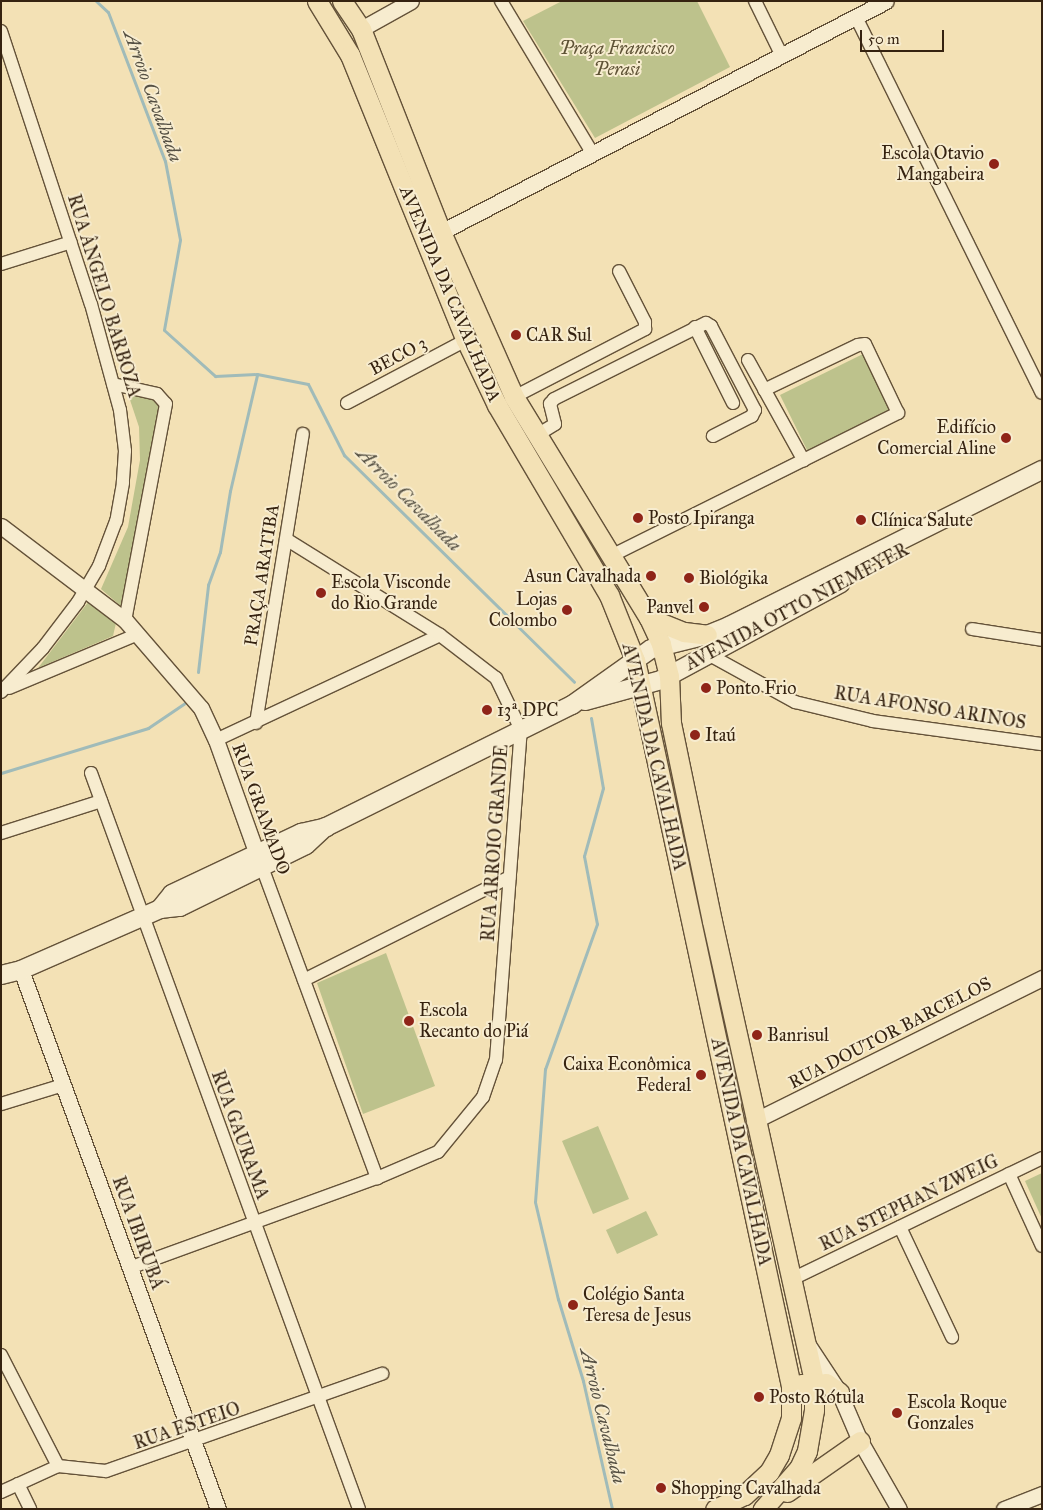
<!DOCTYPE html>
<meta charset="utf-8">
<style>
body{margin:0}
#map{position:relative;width:1043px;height:1510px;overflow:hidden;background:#f3e1b5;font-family:"IM FELL Great Primer",serif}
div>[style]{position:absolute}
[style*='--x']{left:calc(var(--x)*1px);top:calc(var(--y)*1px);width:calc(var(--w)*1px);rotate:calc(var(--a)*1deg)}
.green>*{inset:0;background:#bdc28c}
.stream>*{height:3px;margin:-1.5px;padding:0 1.5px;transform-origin:1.5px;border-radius:1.5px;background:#a0bbb9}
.roads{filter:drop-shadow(1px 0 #645239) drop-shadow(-1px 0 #645239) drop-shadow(0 1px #645239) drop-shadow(0 -1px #645239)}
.minor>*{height:12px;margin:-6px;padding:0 6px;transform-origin:6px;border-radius:6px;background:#f7eccf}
.tertiary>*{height:15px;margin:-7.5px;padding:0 7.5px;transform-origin:7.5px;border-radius:7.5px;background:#f7eccf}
.secondary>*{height:18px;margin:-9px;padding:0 9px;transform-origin:9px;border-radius:9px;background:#f7eccf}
.primary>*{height:19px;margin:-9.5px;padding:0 9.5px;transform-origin:9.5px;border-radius:9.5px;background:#f3e1b5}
.dots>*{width:14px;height:14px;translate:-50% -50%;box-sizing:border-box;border:2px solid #f7eccf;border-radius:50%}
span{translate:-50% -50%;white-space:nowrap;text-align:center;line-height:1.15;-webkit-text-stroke:4px #f7eccf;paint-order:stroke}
.park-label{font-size:18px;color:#5e5235;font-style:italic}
.poi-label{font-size:18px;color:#352210}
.right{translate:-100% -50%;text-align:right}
.left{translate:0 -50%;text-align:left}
.street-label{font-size:18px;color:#352210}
.water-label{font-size:19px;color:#555043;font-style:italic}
.frame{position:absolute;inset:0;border:2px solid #352210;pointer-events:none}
.scale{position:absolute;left:860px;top:30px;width:84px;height:22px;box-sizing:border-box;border:2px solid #352210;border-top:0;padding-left:6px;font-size:15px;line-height:18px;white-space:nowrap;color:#352210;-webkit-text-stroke:4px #f7eccf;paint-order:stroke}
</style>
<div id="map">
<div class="green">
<i style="clip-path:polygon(562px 1px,697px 1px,730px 67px,595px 138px,523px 21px)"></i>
<i style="clip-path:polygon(863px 354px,891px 411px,808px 452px,780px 395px)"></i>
<i style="clip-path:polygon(128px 394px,151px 396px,160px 405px,122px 607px,101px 589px,128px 527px,140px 460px,139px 427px)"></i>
<i style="clip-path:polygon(89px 601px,116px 623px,113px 636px,38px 668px)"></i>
<i style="clip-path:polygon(386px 953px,435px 1086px,363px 1114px,317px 983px)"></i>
<i style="clip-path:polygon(598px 1126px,629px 1199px,593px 1214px,562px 1141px)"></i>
<i style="clip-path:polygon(1042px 1173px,1042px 1219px,1025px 1181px)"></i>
<i style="clip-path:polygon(646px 1211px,658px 1235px,617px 1254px,606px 1230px)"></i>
</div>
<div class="stream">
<i style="--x:96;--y:1;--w:16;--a:43"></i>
<i style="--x:108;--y:12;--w:160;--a:69.1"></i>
<i style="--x:165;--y:161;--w:80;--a:79.2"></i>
<i style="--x:180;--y:240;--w:91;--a:100.1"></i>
<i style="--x:164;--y:330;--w:69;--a:42"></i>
<i style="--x:215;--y:376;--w:42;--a:-2.7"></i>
<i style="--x:257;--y:374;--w:52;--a:11.1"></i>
<i style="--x:308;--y:384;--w:80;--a:63.1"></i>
<i style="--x:344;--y:455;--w:323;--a:44.6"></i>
<i style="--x:198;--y:672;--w:88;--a:-83.4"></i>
<i style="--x:208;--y:585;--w:35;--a:-70"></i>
<i style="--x:220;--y:552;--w:62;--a:-80.7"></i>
<i style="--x:230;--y:491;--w:119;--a:-76.9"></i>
<i style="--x:591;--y:718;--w:71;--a:80.3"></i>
<i style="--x:603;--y:788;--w:71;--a:105.6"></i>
<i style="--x:584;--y:856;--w:69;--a:79.2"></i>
<i style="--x:597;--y:924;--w:154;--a:109.7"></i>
<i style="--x:545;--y:1069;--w:133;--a:94.3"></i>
<i style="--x:535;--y:1202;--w:100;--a:76.7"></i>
<i style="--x:558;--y:1299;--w:86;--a:73"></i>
<i style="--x:583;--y:1381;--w:131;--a:77.2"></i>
<i style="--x:1;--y:773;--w:154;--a:-17"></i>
<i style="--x:148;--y:728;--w:45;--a:-34"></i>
</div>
<div class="roads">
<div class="minor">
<i style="--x:501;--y:1;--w:179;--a:59"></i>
<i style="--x:755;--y:1;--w:61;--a:63.9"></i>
<i style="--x:856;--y:17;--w:419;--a:63.7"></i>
<i style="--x:1;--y:31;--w:287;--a:71.8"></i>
<i style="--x:91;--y:304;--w:110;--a:74.7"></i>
<i style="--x:120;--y:410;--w:41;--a:83"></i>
<i style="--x:125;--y:451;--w:32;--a:94"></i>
<i style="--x:123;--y:483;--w:39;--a:100"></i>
<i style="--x:116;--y:521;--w:48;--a:110.7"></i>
<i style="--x:99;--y:566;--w:42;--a:120.3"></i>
<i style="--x:78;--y:602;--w:58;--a:127.3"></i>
<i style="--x:43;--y:648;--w:61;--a:133.7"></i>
<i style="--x:1;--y:264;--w:73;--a:-17.4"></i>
<i style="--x:695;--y:327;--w:85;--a:63.4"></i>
<i style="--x:748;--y:360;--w:115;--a:61"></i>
<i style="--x:113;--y:384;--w:45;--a:12.8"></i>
<i style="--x:157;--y:394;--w:13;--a:48"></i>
<i style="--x:166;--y:404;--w:220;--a:100.7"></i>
<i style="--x:514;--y:397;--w:148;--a:-27.4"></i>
<i style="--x:645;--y:329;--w:7;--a:-90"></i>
<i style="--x:645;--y:322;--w:57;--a:-117"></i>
<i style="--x:347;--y:403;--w:135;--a:-27.9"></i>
<i style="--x:537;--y:435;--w:21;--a:-31"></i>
<i style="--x:555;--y:424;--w:21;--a:-104"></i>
<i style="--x:550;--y:404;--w:6;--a:-51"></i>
<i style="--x:554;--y:399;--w:170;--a:-26.6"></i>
<i style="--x:706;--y:323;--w:6;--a:31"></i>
<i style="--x:711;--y:326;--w:95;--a:62.4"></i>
<i style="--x:755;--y:410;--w:7;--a:117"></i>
<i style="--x:752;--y:416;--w:44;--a:152.9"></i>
<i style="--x:611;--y:556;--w:321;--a:-26.5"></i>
<i style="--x:898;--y:413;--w:76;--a:-115.6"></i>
<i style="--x:865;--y:344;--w:7;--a:172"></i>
<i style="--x:858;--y:345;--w:104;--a:154.4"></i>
<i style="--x:972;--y:629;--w:71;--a:8.9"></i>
<i style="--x:706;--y:653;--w:102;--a:28.8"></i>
<i style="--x:795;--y:702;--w:80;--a:13.7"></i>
<i style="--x:873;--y:721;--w:171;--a:7.8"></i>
<i style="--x:9;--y:688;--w:140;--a:-22.7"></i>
<i style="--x:256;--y:723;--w:293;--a:-80.8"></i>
<i style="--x:216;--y:740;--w:247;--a:-25.1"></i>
<i style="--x:91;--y:773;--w:783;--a:69.99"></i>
<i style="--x:1;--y:833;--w:105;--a:-17.7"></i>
<i style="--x:262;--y:867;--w:332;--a:69.7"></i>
<i style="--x:304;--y:980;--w:230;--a:-26.6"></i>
<i style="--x:1;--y:1104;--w:65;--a:-17"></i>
<i style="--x:1009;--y:1174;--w:79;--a:65.4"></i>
<i style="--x:900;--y:1227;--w:122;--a:64.7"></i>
<i style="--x:132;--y:1267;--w:261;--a:-20"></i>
<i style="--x:377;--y:1178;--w:66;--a:-23.1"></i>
<i style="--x:438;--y:1152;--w:71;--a:-50.7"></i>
<i style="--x:483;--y:1097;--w:39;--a:-71"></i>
<i style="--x:496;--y:1060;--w:331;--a:-85.7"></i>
<i style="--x:521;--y:730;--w:58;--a:-115.7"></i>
<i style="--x:496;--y:678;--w:71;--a:-142.5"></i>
<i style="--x:440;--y:635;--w:181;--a:-148.1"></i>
<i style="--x:790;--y:1280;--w:280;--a:-25.8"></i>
<i style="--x:1;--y:1355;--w:125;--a:62.8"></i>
<i style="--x:18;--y:1484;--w:28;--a:64"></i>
<i style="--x:1;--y:1492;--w:63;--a:-24.5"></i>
<i style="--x:58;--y:1466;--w:48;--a:5.9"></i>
<i style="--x:106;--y:1471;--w:293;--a:-19.4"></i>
</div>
<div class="tertiary">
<i style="--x:361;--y:29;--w:57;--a:-29.2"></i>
<i style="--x:441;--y:232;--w:501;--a:-27.43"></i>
<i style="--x:1;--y:526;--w:156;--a:37.2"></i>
<i style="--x:125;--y:620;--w:116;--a:49.2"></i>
<i style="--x:201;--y:708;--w:35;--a:65"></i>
<i style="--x:216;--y:740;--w:131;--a:70.3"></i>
<i style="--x:21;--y:970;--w:574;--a:69.92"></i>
<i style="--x:754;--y:1121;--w:322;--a:-26.4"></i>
<i style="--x:808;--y:1345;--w:56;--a:56.6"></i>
<i style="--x:839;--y:1392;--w:53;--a:66.8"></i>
<i style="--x:860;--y:1441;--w:78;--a:60.2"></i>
<i style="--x:1004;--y:1509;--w:41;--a:-21.5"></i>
</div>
<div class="secondary">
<i style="--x:585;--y:701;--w:79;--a:-15.4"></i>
<i style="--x:661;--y:680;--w:204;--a:-28.3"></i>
<i style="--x:160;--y:909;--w:19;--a:-51"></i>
<i style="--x:172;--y:894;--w:143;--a:-25.3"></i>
<i style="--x:301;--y:833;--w:26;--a:-13"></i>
<i style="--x:326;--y:827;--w:275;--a:-26.4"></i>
<i style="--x:572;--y:705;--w:97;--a:-35.3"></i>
<i style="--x:651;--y:649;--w:58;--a:-14"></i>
<i style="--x:707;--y:635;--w:24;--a:-22"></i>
<i style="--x:729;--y:626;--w:350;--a:-26.5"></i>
<i style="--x:1;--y:975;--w:21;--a:-14"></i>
<i style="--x:21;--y:970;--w:152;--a:-23.7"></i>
<i style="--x:160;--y:909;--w:20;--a:-6"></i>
<i style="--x:180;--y:907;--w:140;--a:-26.2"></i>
<i style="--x:306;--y:845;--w:26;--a:-43"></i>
</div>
<div class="primary">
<i style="--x:317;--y:1;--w:63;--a:58.6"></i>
<i style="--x:350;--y:55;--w:308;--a:67.9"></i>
<i style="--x:466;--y:340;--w:72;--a:64.5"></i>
<i style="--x:497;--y:405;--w:221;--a:59.5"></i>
<i style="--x:609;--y:595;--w:70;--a:68.2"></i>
<i style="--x:635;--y:660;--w:743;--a:77.87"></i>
<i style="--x:791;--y:1386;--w:32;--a:90"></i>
<i style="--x:791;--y:1418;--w:39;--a:108"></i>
<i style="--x:779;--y:1455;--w:20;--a:120"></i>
<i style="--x:769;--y:1472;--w:34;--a:137"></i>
<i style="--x:744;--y:1495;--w:32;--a:154"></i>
<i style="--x:342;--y:1;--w:34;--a:56"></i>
<i style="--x:361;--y:29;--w:218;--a:68.5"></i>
<i style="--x:441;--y:232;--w:180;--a:66.1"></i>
<i style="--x:514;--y:397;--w:259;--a:58.6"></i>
<i style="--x:649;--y:618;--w:29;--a:65"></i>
<i style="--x:661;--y:644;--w:33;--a:76"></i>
<i style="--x:669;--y:676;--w:47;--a:87.6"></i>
<i style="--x:671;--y:723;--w:202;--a:78.3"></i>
<i style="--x:712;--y:921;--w:472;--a:77.5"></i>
<i style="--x:814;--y:1382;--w:28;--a:90"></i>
<i style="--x:814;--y:1410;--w:42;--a:99.7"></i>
<i style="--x:807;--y:1451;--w:19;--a:115"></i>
<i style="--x:799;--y:1468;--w:55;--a:131.3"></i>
<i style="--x:649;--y:618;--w:38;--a:22"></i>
<i style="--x:684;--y:632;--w:23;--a:7"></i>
<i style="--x:801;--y:1384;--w:25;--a:-2"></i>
<i style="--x:826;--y:1383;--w:16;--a:35"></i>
<i style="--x:787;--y:1492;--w:89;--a:-34.9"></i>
</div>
</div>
<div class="dots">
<i style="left:994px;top:164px;background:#8f2418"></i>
<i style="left:516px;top:335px;background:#8f2418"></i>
<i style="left:1006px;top:438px;background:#8f2418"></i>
<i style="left:638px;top:518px;background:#8f2418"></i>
<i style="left:861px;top:520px;background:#8f2418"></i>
<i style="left:651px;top:576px;background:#8f2418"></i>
<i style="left:689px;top:578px;background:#8f2418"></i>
<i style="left:321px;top:593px;background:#8f2418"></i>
<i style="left:704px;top:607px;background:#8f2418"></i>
<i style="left:567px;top:610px;background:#8f2418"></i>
<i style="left:706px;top:688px;background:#8f2418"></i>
<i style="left:487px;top:710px;background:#8f2418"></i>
<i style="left:695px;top:735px;background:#8f2418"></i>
<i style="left:409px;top:1021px;background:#8f2418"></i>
<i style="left:757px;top:1035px;background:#8f2418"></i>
<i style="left:701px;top:1075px;background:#8f2418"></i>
<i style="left:573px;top:1305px;background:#8f2418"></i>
<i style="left:759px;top:1397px;background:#8f2418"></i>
<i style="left:897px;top:1413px;background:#8f2418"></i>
<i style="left:661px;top:1488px;background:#8f2418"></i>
</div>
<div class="park-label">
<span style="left:617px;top:59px">Praça Francisco<br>Perasi</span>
</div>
<div class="poi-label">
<span class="right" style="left:984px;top:164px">Escola Otavio<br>Mangabeira</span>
<span class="left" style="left:526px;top:335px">CAR Sul</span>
<span class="right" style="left:996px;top:438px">Edifício<br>Comercial Aline</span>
<span class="left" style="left:648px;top:518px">Posto Ipiranga</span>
<span class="left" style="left:871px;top:520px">Clínica Salute</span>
<span class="right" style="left:641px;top:576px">Asun Cavalhada</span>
<span class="left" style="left:699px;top:578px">Biológika</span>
<span class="left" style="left:331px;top:593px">Escola Visconde<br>do Rio Grande</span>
<span class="right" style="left:557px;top:610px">Lojas<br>Colombo</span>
<span class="right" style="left:694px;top:607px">Panvel</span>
<span class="left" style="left:716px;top:688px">Ponto Frio</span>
<span class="left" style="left:497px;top:710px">13ª DPC</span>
<span class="left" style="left:705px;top:735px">Itaú</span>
<span class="left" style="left:419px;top:1021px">Escola<br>Recanto do Piá</span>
<span class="left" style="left:767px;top:1035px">Banrisul</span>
<span class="right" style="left:691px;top:1075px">Caixa Econômica<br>Federal</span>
<span class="left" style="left:583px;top:1305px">Colégio Santa<br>Teresa de Jesus</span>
<span class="left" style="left:769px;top:1397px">Posto Rótula</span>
<span class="left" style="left:907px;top:1413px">Escola Roque<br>Gonzales</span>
<span class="left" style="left:671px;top:1488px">Shopping Cavalhada</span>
</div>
<div class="street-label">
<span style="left:450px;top:294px;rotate:67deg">AVENIDA DA CAVALHADA</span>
<span style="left:104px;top:296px;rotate:73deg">RUA ÂNGELO BARBOZA</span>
<span style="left:398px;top:356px;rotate:-28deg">BECO 3</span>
<span style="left:262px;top:575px;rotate:-81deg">PRAÇA ARATIBA</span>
<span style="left:797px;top:607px;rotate:-28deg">AVENIDA OTTO NIEMEYER</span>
<span style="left:930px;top:708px;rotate:9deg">RUA AFONSO ARINOS</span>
<span style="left:654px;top:757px;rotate:77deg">AVENIDA DA CAVALHADA</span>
<span style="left:261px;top:809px;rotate:70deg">RUA GRAMADO</span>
<span style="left:495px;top:843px;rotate:-86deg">RUA ARROIO GRANDE</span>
<span style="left:890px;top:1033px;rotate:-27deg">RUA DOUTOR BARCELOS</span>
<span style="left:240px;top:1135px;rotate:70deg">RUA GAURAMA</span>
<span style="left:741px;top:1152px;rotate:78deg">AVENIDA DA CAVALHADA</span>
<span style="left:909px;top:1203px;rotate:-26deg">RUA STEPHAN ZWEIG</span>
<span style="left:138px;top:1233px;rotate:70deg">RUA IBIRUBÁ</span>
<span style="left:187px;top:1426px;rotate:-19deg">RUA ESTEIO</span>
</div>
<div class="water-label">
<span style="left:153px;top:96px;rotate:70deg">Arroio Cavalhada</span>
<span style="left:409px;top:499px;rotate:45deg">Arroio Cavalhada</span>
<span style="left:603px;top:1416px;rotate:76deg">Arroio Cavalhada</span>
</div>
<div class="frame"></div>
<div class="scale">50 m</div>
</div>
